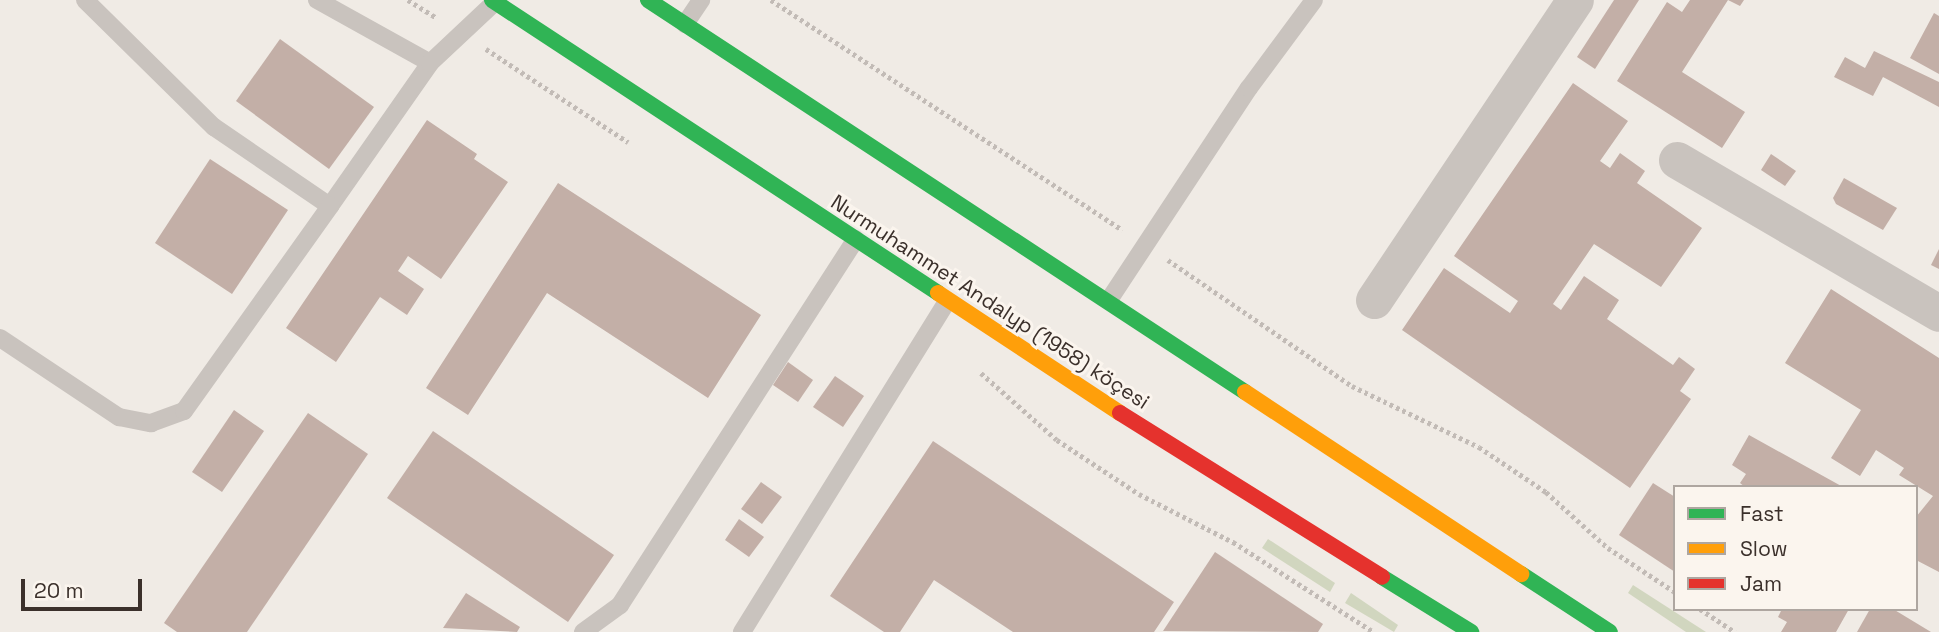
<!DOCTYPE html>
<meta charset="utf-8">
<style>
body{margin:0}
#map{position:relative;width:1939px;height:632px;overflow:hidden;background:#f0ebe5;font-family:"Space Grotesk",sans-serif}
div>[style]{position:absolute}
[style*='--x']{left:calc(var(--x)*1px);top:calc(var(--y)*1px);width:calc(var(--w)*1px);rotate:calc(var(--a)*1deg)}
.green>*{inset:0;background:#d1d6bf}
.building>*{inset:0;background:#c3afa7}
.path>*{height:4.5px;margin-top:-2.25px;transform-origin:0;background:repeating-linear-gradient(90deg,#c2bbb6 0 3.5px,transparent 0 7px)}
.lane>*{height:18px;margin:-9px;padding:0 9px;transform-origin:9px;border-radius:9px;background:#c9c3be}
.street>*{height:37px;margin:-18.5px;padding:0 18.5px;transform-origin:18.5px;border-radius:18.5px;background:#c9c3be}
.fast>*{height:16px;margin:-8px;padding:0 8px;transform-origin:8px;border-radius:8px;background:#30b455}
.slow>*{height:16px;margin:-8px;padding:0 8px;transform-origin:8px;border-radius:8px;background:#ff9f0a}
.jam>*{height:16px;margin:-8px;padding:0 8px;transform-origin:8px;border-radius:8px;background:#e5322d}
span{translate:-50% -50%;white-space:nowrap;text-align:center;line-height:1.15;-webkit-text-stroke:6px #fbf5ee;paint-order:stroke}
.street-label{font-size:21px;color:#3b302b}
.legend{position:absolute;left:1673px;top:485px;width:245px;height:126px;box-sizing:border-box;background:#fbf5ee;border:2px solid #aea6a0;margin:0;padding:9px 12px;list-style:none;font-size:21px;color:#3b302b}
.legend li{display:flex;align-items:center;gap:14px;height:35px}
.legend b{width:35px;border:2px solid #aea6a0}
.scale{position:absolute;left:21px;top:579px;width:121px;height:32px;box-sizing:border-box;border:4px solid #3b302b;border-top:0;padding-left:9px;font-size:21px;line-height:24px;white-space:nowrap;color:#3b302b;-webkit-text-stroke:5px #fbf5ee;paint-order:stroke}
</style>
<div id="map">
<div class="green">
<i style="clip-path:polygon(1268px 539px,1335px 583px,1330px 592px,1262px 548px)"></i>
<i style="clip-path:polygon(1633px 585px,1706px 632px,1686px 632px,1628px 593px)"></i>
<i style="clip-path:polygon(1351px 593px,1398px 625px,1394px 632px,1345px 603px)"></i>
</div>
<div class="building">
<i style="clip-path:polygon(1614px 0,1639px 0,1595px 69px,1577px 57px)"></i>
<i style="clip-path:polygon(1690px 0,1744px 0,1740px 6px,1728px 0,1682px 72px,1745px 112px,1722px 148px,1617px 81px,1667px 2px,1682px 12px)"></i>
<i style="clip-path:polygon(1934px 13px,1939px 16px,1939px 74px,1910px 58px)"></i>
<i style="clip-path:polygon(280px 39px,374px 107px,329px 169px,236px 101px)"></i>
<i style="clip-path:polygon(1874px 51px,1939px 82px,1939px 107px,1883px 77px,1873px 96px,1834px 77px,1845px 57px,1865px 68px)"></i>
<i style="clip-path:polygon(1573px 83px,1628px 121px,1600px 161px,1610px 168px,1620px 153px,1645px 171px,1637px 183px,1702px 228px,1661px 287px,1594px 244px,1553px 304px,1561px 310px,1584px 276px,1619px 300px,1607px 319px,1673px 365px,1679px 357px,1695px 369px,1680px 391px,1691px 399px,1630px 488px,1402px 330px,1444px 268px,1510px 313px,1518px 301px,1454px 256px)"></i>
<i style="clip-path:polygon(427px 120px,477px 154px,474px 159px,508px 182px,441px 279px,408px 256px,398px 271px,424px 289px,407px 315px,380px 297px,336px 362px,286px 328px)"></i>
<i style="clip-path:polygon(1771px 154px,1796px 171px,1785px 186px,1761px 170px)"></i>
<i style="clip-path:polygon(210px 159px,288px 210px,232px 294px,155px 243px)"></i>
<i style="clip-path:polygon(1844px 178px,1897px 208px,1883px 230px,1836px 204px,1833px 198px)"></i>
<i style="clip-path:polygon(558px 183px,761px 315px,708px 398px,547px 293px,468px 415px,426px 388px)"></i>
<i style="clip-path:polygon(1939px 249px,1939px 269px,1931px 265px)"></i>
<i style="clip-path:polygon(1831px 289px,1939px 358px,1939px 572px,1916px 560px,1916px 517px,1933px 496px,1899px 475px,1904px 468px,1876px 450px,1860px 476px,1831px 458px,1861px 410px,1785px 363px)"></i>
<i style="clip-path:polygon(788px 362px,813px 380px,798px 402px,773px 385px)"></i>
<i style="clip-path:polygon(835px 376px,864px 396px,843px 427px,813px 407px)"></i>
<i style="clip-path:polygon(234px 410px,264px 431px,222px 492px,192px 472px)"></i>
<i style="clip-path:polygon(308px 413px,368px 454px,247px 632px,177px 632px,164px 623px)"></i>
<i style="clip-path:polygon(433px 431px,614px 555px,568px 622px,387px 498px)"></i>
<i style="clip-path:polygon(1749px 435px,1843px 487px,1745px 487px,1740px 483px,1746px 474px,1732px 465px)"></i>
<i style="clip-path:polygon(933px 441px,1174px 602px,1154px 632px,1013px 632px,934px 580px,900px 632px,884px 632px,830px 596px)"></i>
<i style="clip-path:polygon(761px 482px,782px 497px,762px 524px,741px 509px)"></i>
<i style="clip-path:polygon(1653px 483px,1675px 497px,1675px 572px,1619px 535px)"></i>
<i style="clip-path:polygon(739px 519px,764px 537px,749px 557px,725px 540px)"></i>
<i style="clip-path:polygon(1215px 552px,1323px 624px,1318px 632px,1163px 631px)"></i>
<i style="clip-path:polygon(466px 593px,520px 627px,517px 632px,443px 628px)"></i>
<i style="clip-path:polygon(1782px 609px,1849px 609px,1836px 632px,1781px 632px,1787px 622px,1778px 617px)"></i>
<i style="clip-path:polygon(1870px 609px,1893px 609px,1931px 632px,1857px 632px)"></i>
</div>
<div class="path">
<i style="--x:408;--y:0;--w:34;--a:32"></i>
<i style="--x:771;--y:0;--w:420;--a:33.2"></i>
<i style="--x:486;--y:49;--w:170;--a:33.2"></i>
<i style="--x:1168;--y:260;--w:223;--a:34.4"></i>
<i style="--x:1352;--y:386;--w:141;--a:25.7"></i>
<i style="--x:1479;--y:447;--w:81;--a:33.9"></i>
<i style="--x:1546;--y:492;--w:84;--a:42.1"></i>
<i style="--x:1608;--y:548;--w:80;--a:33.3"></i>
<i style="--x:981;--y:373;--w:101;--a:41.4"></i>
<i style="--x:1057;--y:440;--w:98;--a:33.4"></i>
<i style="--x:1139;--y:494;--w:106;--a:27.1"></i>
<i style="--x:1233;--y:542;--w:167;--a:32.6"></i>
<i style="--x:1700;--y:609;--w:42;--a:33.3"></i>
</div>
<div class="lane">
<i style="--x:85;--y:0;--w:181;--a:44.6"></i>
<i style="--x:214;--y:127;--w:140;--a:34.3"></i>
<i style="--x:330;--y:206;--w:174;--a:-55"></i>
<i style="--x:317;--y:0;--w:129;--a:29.1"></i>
<i style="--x:430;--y:63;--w:89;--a:-43.2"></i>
<i style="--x:685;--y:24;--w:29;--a:-56"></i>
<i style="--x:1109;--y:300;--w:254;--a:-56.6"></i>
<i style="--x:1249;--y:88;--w:109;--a:-53.5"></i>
<i style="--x:0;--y:338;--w:143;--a:33.6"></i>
<i style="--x:119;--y:417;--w:33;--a:11"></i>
<i style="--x:151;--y:423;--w:35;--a:-20"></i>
<i style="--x:184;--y:411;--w:252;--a:-54.5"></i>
<i style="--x:583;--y:632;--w:46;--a:-36.1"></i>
<i style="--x:620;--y:605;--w:435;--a:-57.2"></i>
<i style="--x:742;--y:632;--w:389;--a:-58.2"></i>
</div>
<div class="street">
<i style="--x:1677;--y:160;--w:303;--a:30.3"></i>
<i style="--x:1374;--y:300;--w:361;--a:-56.2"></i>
</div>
<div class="fast">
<i style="--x:492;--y:0;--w:534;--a:33.3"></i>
<i style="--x:648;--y:0;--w:714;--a:33.29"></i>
<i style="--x:1521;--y:574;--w:106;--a:33.1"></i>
<i style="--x:1382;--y:577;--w:105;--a:31.7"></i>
</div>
<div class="slow">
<i style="--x:938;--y:293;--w:218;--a:33.4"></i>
<i style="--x:1245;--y:392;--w:331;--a:33.4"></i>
</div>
<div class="jam">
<i style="--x:1120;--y:413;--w:309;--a:32"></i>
</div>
<div class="street-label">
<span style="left:990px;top:302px;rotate:33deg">Nurmuhammet Andalyp (1958) köçesi</span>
</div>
<ul class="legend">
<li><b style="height:9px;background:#30b455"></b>Fast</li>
<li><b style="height:9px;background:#ff9f0a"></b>Slow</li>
<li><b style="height:9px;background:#e5322d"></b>Jam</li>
</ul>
<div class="scale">20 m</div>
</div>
